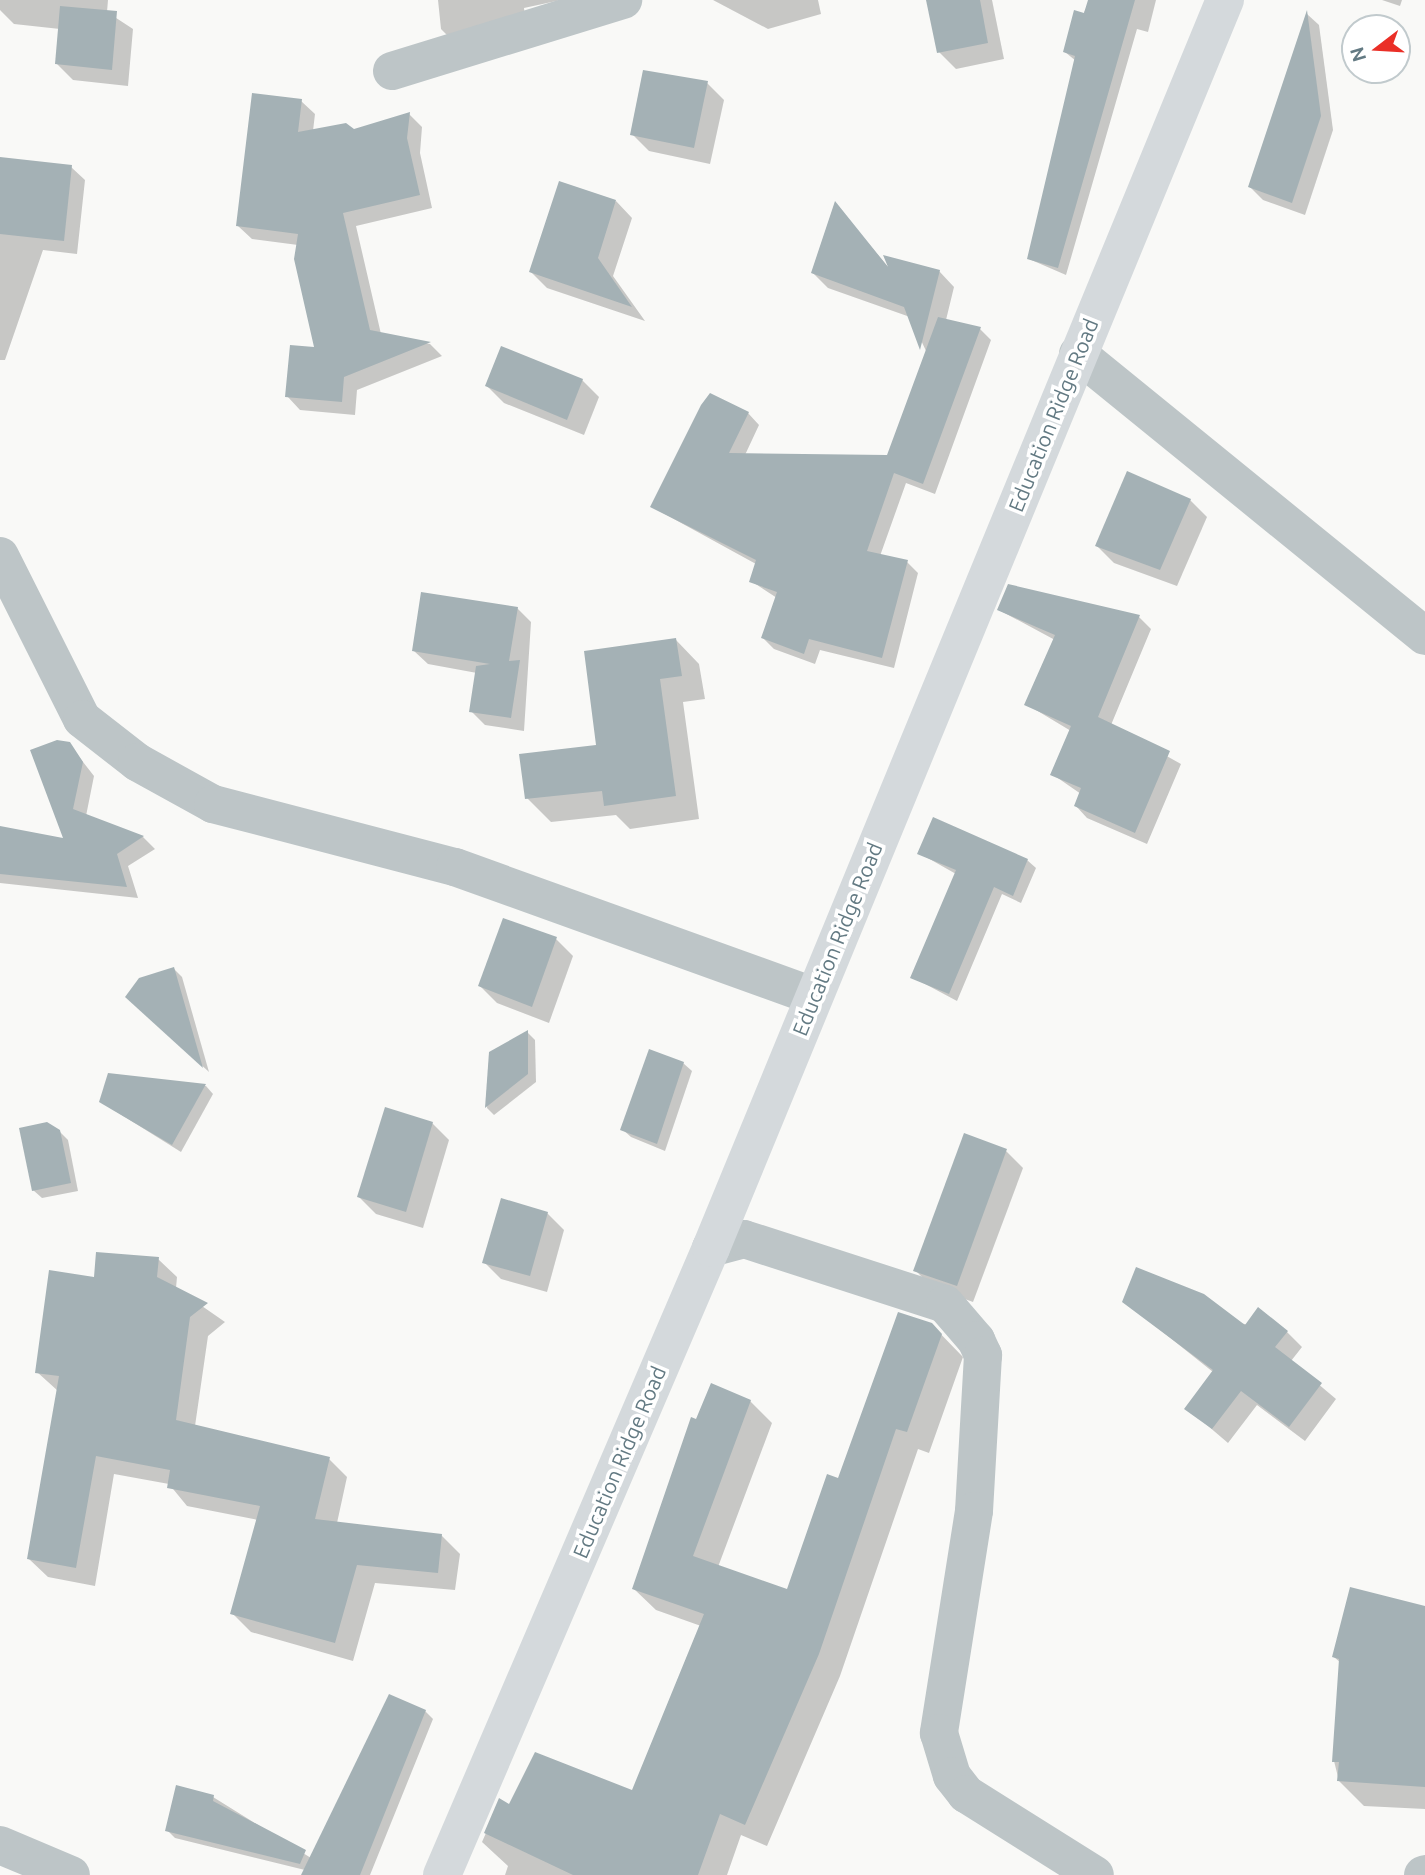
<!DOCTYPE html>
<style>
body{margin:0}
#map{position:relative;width:1425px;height:1875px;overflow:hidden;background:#f9f9f7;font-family:Ubuntu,sans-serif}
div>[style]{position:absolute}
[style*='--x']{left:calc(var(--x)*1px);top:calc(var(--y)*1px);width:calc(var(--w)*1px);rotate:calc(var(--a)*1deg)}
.shadow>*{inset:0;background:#0003}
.building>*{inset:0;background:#a4b1b5}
.minor>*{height:38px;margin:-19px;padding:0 19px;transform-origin:19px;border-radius:19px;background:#bdc5c7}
.major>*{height:38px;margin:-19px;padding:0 19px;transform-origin:19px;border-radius:19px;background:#d4d9dc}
span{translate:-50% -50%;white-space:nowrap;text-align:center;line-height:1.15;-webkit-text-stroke:7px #fff;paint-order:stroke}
.street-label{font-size:21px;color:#637a83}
.north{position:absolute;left:1341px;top:14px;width:70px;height:70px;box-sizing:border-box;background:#fff;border:2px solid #c1cacd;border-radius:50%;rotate:253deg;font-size:19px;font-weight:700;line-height:28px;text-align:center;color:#637a83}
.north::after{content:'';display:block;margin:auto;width:24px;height:32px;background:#ea2f27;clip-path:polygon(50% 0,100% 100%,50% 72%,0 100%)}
</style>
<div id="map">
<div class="shadow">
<i style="clip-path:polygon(0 0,108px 0,107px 12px,133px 29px,128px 86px,73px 80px,57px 64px,60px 29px,14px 24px,0 10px)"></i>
<i style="clip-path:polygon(438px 0,561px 0,524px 8px,526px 26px,456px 44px,441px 29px)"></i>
<i style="clip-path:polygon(713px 0,818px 0,821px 14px,768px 29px)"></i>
<i style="clip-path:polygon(928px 0,992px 0,1004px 59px,956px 69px,939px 52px)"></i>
<i style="clip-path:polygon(1090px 0,1156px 0,1148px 32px,1137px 29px,1066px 275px,1029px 259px,1076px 61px,1065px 52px)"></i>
<i style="clip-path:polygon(1382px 0,1402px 0,1400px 6px)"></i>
<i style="clip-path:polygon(1307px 14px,1319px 25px,1333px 130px,1305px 215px,1263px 200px,1250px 187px)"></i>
<i style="clip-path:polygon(707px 83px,724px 100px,710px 164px,649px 151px,632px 134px)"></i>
<i style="clip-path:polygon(301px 101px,315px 114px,313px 131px,354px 131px,409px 114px,422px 127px,420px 153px,432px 208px,356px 226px,381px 334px,430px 344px,442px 356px,357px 390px,355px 415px,300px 410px,287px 396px,316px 349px,298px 245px,252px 239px,238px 226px)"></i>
<i style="clip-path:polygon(0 159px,71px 167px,85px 180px,77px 254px,43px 250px,5px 360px,0 360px)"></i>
<i style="clip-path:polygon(616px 201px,632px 218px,613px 276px,645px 321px,547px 288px,531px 272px)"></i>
<i style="clip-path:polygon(836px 205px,889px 268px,939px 271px,954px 287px,946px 320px,980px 329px,991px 340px,935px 494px,906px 483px,880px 556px,907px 562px,918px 573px,894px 668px,820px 650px,815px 664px,774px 649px,763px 638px,777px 598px,751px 581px,756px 564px,652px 507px,748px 413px,759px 425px,745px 455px,888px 457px,927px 353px,910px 317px,828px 288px,813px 273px)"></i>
<i style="clip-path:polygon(582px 380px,599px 397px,584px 435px,504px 403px,487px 386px)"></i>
<i style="clip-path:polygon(1190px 500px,1207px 517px,1177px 586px,1114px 563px,1097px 546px)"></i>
<i style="clip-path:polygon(1009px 586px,1139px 617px,1151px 629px,1111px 725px,1181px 764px,1147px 844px,1087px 818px,1076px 806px,1081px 794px,1052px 774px,1071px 731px,1026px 704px,1055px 640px,999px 610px)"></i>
<i style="clip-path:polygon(517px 608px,531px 622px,524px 731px,485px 725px,471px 711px,477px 673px,428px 664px,414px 651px)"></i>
<i style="clip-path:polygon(676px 640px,699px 664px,705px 699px,683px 702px,699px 819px,630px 829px,616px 815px,551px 822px,527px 798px,598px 747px)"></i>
<i style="clip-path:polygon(69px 744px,94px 776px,86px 816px,143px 837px,155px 849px,128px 866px,138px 898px,0 883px,0 828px,66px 840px)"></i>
<i style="clip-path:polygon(919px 853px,1027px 860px,1036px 868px,1021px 903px,1002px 894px,957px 1001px,912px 977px,956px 874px)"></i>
<i style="clip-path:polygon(504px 920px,556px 939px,573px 956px,549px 1023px,497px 1003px,480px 986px)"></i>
<i style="clip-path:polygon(174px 969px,182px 977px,209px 1072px,136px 1005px)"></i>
<i style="clip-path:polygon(527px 1032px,535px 1040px,536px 1082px,494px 1115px,487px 1108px,490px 1053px)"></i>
<i style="clip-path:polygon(683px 1063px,692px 1071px,665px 1151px,631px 1137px,622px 1129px)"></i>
<i style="clip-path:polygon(109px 1074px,206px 1086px,213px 1094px,181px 1152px,101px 1102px)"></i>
<i style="clip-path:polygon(432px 1123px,449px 1140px,423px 1228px,376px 1214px,359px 1197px)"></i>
<i style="clip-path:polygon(59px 1131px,68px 1140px,78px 1191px,42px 1198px,33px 1190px)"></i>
<i style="clip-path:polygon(1006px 1151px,1023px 1168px,973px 1302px,932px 1287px,915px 1270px)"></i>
<i style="clip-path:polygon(547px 1213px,564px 1230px,547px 1292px,501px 1279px,484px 1262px)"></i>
<i style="clip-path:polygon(158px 1259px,177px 1277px,176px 1288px,225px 1322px,208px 1336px,195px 1426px,329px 1459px,347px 1477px,337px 1523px,441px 1535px,460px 1554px,455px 1590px,375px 1583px,353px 1661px,251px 1632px,232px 1613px,258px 1520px,187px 1506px,169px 1484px,114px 1474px,95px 1586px,48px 1577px,29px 1559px,58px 1391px,37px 1372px,96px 1279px)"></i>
<i style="clip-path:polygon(1124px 1301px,1287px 1332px,1302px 1347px,1291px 1361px,1336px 1399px,1305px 1441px,1257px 1405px,1228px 1443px,1187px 1408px,1213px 1372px)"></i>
<i style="clip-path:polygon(931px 1324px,963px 1357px,929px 1453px,918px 1449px,840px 1676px,767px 1846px,741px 1835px,727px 1875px,505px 1875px,508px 1866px,482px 1842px,500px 1801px,510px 1806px,633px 1792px,701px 1626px,656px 1610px,634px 1589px,697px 1421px,750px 1401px,772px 1423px,718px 1567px,788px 1591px,839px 1480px)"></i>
<i style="clip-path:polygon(1425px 1608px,1425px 1809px,1364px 1806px,1339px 1781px,1334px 1761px,1341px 1663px,1334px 1657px)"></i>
<i style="clip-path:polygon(425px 1711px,433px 1719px,370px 1875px,304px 1875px,305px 1870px,175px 1838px,167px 1830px,213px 1797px,311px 1858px)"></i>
</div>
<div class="building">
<i style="clip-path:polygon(926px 0,980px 0,988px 43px,937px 53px)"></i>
<i style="clip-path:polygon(1088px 0,1135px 0,1058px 268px,1027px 259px,1075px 56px,1063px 52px,1074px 10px,1084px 13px)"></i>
<i style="clip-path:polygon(60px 6px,117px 11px,112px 70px,55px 64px)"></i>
<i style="clip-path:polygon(1307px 10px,1321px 116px,1292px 203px,1248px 187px)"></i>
<i style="clip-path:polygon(643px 70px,708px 81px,694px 148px,630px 135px)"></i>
<i style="clip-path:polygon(252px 93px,302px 99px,298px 132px,346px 123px,354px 129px,410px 112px,407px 138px,420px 195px,343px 213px,370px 330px,431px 342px,344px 377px,342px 402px,285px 397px,290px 345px,314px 347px,294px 259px,298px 234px,236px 226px)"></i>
<i style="clip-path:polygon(0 157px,72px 165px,64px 241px,0 234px)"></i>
<i style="clip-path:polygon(559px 181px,616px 200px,598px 258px,632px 307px,529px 272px)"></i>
<i style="clip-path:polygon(835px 201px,888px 267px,883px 255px,940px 270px,920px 350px,904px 307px,811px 273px)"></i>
<i style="clip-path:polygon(938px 317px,981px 327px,923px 484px,894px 473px,867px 551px,908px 560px,882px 658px,809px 639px,804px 654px,761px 638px,777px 592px,749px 582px,756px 560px,650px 507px,701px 405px,710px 393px,749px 412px,729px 453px,887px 455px)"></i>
<i style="clip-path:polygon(501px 346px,583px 379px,567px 420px,485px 386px)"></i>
<i style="clip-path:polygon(1127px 471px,1191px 499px,1160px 570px,1095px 546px)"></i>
<i style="clip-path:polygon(1008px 584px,1140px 615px,1098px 717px,1170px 751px,1135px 833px,1074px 806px,1081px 788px,1050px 775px,1071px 726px,1024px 705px,1055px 635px,997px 610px)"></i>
<i style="clip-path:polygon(421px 592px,518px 607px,509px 661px,520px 660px,511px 718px,469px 712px,476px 666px,490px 664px,412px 651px)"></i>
<i style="clip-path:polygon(676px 638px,682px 676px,660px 679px,676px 796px,604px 806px,602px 791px,525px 799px,519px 754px,596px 745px,584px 651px)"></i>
<i style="clip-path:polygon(57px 740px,70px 742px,83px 762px,73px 809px,144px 836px,117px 854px,127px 887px,0 874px,0 826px,63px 838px,30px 750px)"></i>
<i style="clip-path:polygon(933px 817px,1028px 859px,1013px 896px,994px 887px,949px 994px,910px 978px,956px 870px,917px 854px)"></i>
<i style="clip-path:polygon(503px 918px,557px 937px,532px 1007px,478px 986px)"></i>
<i style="clip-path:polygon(174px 967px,203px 1068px,125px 997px,139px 978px)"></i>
<i style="clip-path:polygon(528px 1030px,528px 1074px,485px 1108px,489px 1052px)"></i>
<i style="clip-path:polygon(649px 1049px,684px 1062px,657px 1144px,620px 1130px)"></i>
<i style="clip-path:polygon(108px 1073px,206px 1084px,172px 1145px,99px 1102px)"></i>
<i style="clip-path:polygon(385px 1107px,433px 1122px,406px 1212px,357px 1197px)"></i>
<i style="clip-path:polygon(47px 1122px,60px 1130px,71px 1183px,32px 1191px,19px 1128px)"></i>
<i style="clip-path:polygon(964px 1133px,1007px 1149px,957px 1286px,913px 1271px)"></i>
<i style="clip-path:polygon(501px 1198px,548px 1212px,530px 1276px,482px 1263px)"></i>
<i style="clip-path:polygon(96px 1252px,159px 1257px,157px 1277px,208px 1303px,190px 1317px,176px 1420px,330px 1457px,315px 1519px,442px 1534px,438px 1573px,357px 1565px,335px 1643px,230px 1614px,260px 1506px,167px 1488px,170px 1470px,96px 1456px,76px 1568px,27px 1559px,59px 1376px,35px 1373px,49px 1270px,94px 1277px)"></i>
<i style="clip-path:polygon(1136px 1267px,1204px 1294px,1245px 1325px,1258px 1307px,1288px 1331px,1275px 1347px,1322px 1383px,1289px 1427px,1241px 1391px,1212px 1429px,1184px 1409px,1213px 1370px,1122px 1302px)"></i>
<i style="clip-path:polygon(898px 1312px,932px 1323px,942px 1334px,907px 1432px,896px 1429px,819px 1654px,745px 1825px,720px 1814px,698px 1875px,573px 1875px,484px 1833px,499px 1798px,509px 1804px,535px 1752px,632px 1790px,704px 1614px,632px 1589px,691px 1417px,696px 1419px,711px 1383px,751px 1400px,693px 1556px,787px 1589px,827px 1474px,838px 1478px)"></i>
<i style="clip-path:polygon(1350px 1587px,1425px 1606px,1425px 1787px,1337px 1781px,1339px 1762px,1332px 1762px,1339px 1659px,1332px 1657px)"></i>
<i style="clip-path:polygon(389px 1694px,426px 1710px,360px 1875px,301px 1875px)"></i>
<i style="clip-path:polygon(176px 1785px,214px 1795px,213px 1801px,306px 1850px,300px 1864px,165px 1831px)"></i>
</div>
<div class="minor">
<i style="--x:392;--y:71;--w:242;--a:-17.1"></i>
<i style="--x:1078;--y:354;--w:447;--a:39.1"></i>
<i style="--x:0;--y:556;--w:182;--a:63.3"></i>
<i style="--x:82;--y:719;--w:70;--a:38"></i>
<i style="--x:137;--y:762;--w:87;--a:28.9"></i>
<i style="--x:213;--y:804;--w:250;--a:14.6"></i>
<i style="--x:455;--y:867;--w:381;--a:19.8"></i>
<i style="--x:711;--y:1248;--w:34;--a:-15"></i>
<i style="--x:744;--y:1239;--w:211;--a:17.9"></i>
<i style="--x:945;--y:1304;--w:48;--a:49.3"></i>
<i style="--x:976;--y:1340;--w:17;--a:65"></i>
<i style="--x:983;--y:1355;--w:156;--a:93.3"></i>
<i style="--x:974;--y:1511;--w:225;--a:99"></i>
<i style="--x:939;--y:1733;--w:45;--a:73.2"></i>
<i style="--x:952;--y:1776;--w:23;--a:52"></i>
<i style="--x:966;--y:1794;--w:152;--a:32.1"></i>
<i style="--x:0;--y:1845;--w:77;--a:22.9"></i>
<i style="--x:1423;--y:1875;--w:2;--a:-27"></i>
</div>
<div class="major">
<i style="--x:442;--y:1875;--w:682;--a:-66.78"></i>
<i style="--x:711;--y:1248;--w:1350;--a:-67.62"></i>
</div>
<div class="street-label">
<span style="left:1053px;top:415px;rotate:-68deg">Education Ridge Road</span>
<span style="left:837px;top:939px;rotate:-68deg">Education Ridge Road</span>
<span style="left:619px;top:1462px;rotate:-67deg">Education Ridge Road</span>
</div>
<div class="north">N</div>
</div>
